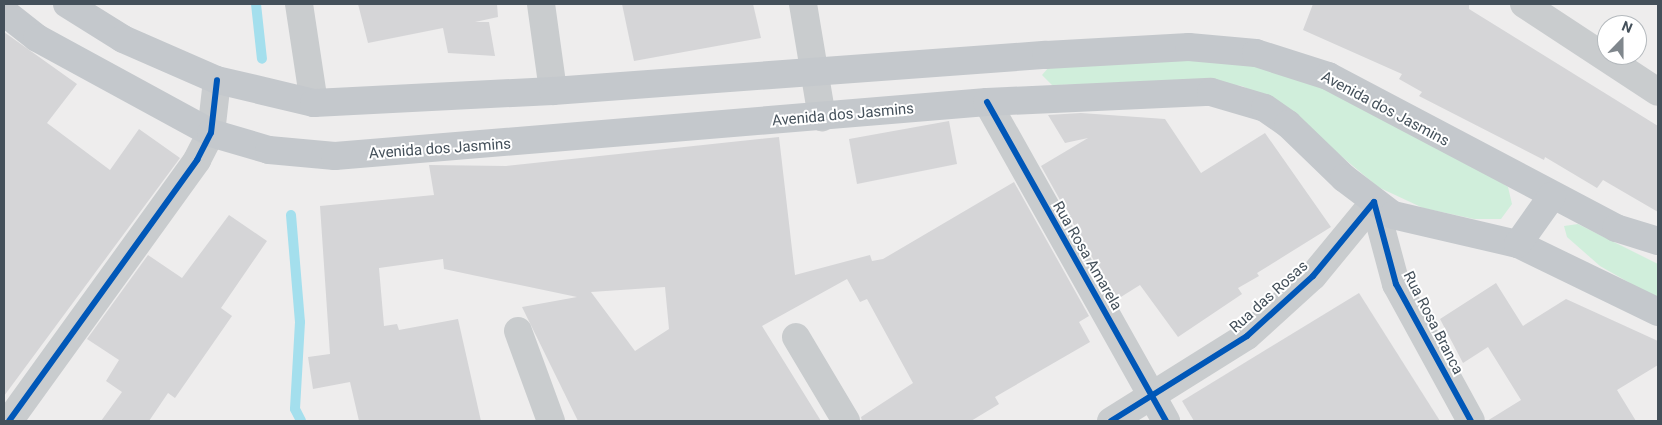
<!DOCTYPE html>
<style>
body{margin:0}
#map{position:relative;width:1662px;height:425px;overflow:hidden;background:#eeeded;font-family:Roboto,sans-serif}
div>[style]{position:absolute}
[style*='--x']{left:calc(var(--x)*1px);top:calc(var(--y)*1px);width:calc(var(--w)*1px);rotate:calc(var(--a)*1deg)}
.green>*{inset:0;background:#d0eedb}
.stream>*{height:10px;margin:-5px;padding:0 5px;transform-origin:5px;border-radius:5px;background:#a4dfed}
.building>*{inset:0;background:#d5d5d7}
.minor>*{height:28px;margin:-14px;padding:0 14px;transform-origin:14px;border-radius:14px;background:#c9ccce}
.major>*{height:28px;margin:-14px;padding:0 14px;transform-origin:14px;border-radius:14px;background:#c4c8cc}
.cycleway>*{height:6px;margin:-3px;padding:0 3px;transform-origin:3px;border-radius:3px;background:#0057b8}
span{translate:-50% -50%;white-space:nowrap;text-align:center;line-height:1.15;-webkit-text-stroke:4px #fff;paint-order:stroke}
.street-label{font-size:15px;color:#44505a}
.frame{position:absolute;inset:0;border:5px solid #44505a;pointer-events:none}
.north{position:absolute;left:1597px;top:15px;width:50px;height:50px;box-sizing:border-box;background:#fff;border:1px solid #b4b9bd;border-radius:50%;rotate:22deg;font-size:14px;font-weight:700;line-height:20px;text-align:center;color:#44505a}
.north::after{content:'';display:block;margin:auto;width:18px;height:22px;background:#80878d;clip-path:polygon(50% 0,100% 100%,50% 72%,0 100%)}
</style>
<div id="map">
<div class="green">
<i style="clip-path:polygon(1186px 56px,1248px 61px,1316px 85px,1476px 166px,1508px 187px,1512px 204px,1501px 219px,1474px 219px,1423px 208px,1378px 187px,1278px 103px,1242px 86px,1209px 82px,1052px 85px,1042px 75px,1049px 67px)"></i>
<i style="clip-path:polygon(1578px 224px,1658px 264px,1658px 299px,1600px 266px,1567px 237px,1564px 226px)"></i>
</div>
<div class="stream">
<i style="--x:256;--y:4;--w:55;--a:83.8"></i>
<i style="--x:291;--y:215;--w:107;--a:85.2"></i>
<i style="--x:300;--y:322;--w:87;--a:93.3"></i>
<i style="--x:295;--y:409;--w:13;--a:63"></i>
</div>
<div class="building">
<i style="clip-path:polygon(358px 4px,497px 4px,498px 17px,475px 22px,489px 22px,495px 56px,448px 53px,443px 28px,368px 43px)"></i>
<i style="clip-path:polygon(622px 4px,753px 4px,761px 38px,634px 61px)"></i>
<i style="clip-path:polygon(1313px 4px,1469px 4px,1469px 9px,1658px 126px,1658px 212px,1603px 180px,1597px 188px,1545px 157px,1544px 160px,1419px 96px,1422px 92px,1399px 79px,1402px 74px,1303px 30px)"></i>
<i style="clip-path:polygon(4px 32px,77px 84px,47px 123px,110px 170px,139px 129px,180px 158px,4px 396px)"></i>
<i style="clip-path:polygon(1081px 113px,1165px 119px,1201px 173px,1265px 133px,1331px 227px,1257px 273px,1259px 276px,1238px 288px,1242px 294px,1178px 337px,1140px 285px,1116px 300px,1041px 166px,1088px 138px,1065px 143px,1048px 115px)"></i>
<i style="clip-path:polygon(949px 121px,957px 164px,857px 184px,849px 139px)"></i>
<i style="clip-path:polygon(evenodd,779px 137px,795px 275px,870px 255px,872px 261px,883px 259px,1014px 182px,1089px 316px,1079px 322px,1090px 342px,995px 397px,999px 404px,971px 421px,862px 421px,861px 417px,913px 383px,867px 299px,860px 302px,847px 279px,762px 326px,821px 421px,578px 421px,522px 307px,577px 297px,444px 269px,443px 259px,379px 268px,384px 326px,397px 324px,399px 330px,458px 319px,481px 421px,359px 421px,350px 382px,313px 389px,308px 357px,330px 354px,320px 206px,434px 195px,429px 165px,506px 166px,779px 137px,665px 287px,669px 329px,635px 351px,591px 292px,665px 287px)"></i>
<i style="clip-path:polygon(229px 215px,267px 241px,221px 308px,232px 316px,175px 398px,168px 393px,149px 421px,101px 421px,122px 392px,106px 381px,119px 360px,87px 339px,148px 255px,182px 278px)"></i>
<i style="clip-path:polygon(1496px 283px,1523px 326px,1566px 299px,1658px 341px,1658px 365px,1617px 390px,1636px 421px,1487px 421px,1521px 400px,1488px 347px,1463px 363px,1440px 319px)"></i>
<i style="clip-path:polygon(1359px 293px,1440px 421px,1194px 421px,1182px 401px)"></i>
</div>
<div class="minor">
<i style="--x:299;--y:4;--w:100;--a:81.4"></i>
<i style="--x:541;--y:4;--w:88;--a:82.1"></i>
<i style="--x:803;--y:4;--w:115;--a:80.5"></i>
<i style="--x:1524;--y:4;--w:160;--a:33.3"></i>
<i style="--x:987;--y:102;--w:366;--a:60.7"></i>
<i style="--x:1374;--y:202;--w:85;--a:75"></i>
<i style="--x:1396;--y:284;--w:156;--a:61.3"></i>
<i style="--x:518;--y:331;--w:96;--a:69.9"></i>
<i style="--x:796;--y:337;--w:98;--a:59.2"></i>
<i style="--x:9;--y:421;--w:322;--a:-54.2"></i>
<i style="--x:197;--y:160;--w:30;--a:-63"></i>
<i style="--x:211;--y:133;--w:53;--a:-83.5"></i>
<i style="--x:1111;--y:421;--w:160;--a:-32"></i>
<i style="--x:1247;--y:336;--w:89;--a:-42.3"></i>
<i style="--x:1313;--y:276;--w:96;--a:-50.5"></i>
</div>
<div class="major">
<i style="--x:67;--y:4;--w:66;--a:32"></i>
<i style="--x:123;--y:39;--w:103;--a:23.6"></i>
<i style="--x:217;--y:80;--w:100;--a:13.3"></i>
<i style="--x:314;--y:103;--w:239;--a:-2.9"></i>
<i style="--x:553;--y:91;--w:494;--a:-4.2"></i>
<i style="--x:1046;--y:55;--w:143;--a:-3.2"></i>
<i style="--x:1189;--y:47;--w:67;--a:5.1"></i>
<i style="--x:1256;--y:53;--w:76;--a:17.7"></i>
<i style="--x:1328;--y:76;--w:326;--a:27.8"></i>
<i style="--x:1616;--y:228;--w:44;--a:17.2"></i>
<i style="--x:4;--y:12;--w:42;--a:38.2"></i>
<i style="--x:37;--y:38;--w:198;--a:28.6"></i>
<i style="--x:211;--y:133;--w:60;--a:16.3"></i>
<i style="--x:269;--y:150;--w:66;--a:5.2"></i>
<i style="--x:335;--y:156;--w:654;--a:-4.73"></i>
<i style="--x:987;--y:102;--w:224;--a:-2.6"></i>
<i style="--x:1211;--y:92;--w:56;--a:16.5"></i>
<i style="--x:1265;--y:108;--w:28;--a:35"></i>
<i style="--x:1288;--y:124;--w:78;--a:44"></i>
<i style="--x:1344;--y:178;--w:61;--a:37.1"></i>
<i style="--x:1393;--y:215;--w:128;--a:13.1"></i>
<i style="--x:1518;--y:244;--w:156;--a:25.9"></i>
<i style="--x:1518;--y:244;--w:59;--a:-54.7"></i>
</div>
<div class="cycleway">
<i style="--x:987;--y:102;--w:366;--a:60.7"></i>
<i style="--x:1374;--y:202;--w:85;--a:75"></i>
<i style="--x:1396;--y:284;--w:156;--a:61.3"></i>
<i style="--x:9;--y:421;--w:322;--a:-54.2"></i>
<i style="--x:197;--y:160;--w:30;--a:-63"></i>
<i style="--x:211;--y:133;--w:53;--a:-83.5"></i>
<i style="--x:1111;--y:421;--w:160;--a:-32"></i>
<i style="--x:1247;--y:336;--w:89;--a:-42.3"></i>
<i style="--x:1313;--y:276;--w:96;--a:-50.5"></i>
</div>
<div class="street-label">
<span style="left:1385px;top:109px;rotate:28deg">Avenida dos Jasmins</span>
<span style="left:843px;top:115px;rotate:-5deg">Avenida dos Jasmins</span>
<span style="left:440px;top:149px;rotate:-4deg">Avenida dos Jasmins</span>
<span style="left:1087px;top:256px;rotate:60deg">Rua Rosa Amarela</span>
<span style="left:1269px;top:297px;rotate:-42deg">Rua das Rosas</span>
<span style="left:1433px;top:323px;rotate:63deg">Rua Rosa Branca</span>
</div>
<div class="frame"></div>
<div class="north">N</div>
</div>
